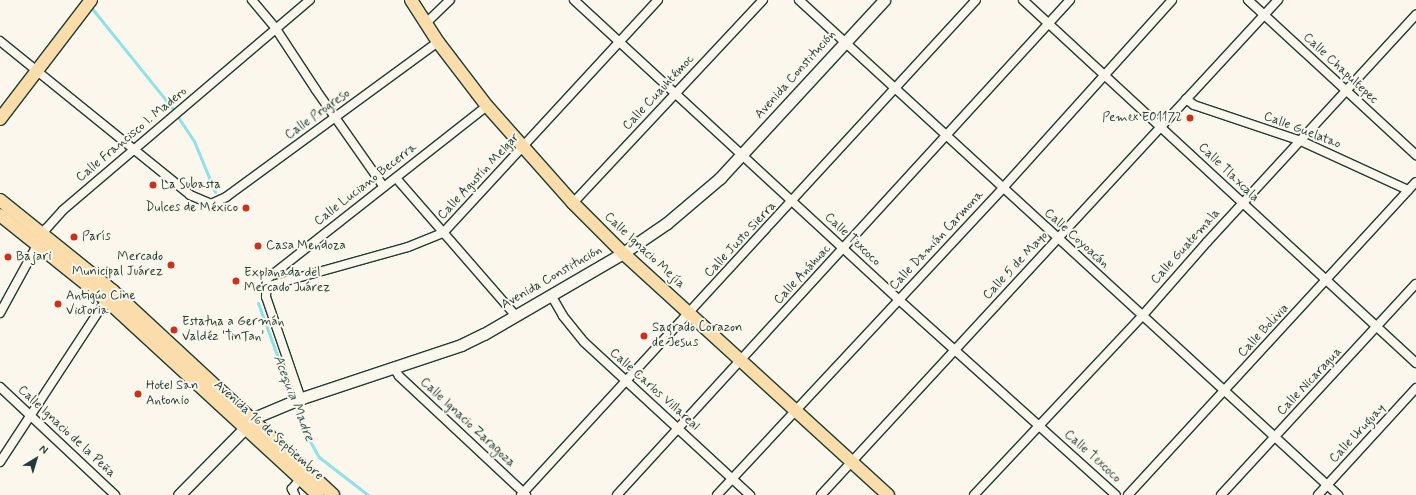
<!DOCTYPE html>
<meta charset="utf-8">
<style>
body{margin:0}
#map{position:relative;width:1416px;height:495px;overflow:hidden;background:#fbf7ec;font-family:Mynerve,sans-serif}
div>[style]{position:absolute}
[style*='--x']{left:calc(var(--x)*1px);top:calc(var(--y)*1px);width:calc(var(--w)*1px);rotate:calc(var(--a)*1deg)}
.stream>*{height:3px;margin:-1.5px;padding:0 1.5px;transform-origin:1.5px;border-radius:1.5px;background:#90e1e8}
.roads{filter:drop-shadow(1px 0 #1f3d34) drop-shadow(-1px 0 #1f3d34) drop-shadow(0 1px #1f3d34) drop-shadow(0 -1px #1f3d34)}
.street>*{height:8px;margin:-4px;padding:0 4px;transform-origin:4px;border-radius:4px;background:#fbf7ec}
.secondary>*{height:11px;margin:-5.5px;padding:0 5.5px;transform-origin:5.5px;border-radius:5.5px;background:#fbf7ec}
.primary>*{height:12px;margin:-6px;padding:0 6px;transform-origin:6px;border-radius:6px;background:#fbddab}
.dots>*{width:11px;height:11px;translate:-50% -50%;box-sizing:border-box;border:2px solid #fbf7ec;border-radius:50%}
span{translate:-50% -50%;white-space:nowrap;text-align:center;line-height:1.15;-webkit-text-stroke:4px #fbf7ec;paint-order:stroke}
.street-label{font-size:13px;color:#1f3d34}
.poi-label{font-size:13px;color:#1f3d34}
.right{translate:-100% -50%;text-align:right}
.left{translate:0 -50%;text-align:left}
.water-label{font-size:14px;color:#365e58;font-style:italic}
.north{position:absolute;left:16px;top:439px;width:40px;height:40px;-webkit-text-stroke:3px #fbf7ec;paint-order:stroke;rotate:38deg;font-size:11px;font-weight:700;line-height:16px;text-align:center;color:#1f3d34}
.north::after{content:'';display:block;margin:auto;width:14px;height:18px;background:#1f3d34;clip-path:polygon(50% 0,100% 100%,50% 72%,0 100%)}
</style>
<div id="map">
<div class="stream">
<i style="--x:90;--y:6;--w:127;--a:51.1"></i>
<i style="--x:170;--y:105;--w:43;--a:56.3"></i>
<i style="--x:194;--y:141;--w:55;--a:67.6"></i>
<i style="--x:258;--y:303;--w:102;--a:70"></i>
<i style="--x:295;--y:404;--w:32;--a:70"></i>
<i style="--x:306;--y:434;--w:26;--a:61"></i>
<i style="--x:319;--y:457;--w:62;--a:37.8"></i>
</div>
<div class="roads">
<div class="street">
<i style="--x:252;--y:0;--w:38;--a:50"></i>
<i style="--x:276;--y:29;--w:73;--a:56.7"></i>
<i style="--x:316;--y:90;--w:118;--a:55"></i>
<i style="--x:574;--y:0;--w:441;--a:42.7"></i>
<i style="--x:898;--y:299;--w:293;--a:42"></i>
<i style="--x:799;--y:0;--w:732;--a:42.56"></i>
<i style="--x:1023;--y:0;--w:535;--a:42.73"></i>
<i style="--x:1248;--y:0;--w:229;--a:42.7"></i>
<i style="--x:426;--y:23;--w:33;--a:-44"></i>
<i style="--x:0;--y:41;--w:245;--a:39"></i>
<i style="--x:190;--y:195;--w:23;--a:23"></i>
<i style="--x:211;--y:204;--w:17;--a:-25"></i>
<i style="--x:226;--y:197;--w:263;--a:-36.2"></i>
<i style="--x:1186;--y:99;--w:10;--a:37"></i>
<i style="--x:1194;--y:105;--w:113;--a:18.6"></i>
<i style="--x:1301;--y:141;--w:118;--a:24.6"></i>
<i style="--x:396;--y:178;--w:183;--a:49"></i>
<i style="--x:573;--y:203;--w:278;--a:-46.9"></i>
<i style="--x:265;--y:287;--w:148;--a:-15.6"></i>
<i style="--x:408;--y:247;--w:38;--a:-22"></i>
<i style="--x:443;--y:233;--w:317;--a:-47.3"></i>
<i style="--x:551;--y:295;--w:24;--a:60"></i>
<i style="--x:563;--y:316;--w:33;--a:51"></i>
<i style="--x:584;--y:342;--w:226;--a:42.7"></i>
<i style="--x:0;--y:313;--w:96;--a:-61.3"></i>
<i style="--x:46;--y:229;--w:25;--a:-48"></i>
<i style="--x:63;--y:210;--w:324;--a:-40.4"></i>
<i style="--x:393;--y:367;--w:11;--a:56"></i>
<i style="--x:399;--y:376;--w:174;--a:43.1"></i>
<i style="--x:0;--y:387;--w:158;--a:43.2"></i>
<i style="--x:301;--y:399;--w:108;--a:-108.9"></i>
<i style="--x:266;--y:297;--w:18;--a:-87"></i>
<i style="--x:267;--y:279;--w:280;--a:-38.2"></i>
<i style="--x:0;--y:462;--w:197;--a:-56.8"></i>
<i style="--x:295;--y:495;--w:7;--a:-117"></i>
<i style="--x:292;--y:489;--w:13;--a:-51"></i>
<i style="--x:521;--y:495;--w:672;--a:-47.41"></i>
<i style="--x:617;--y:495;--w:671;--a:-47.54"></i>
<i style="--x:717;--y:495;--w:418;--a:-47"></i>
<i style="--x:1002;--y:189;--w:254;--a:-48"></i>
<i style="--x:821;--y:495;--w:674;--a:-47.29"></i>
<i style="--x:974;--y:495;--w:247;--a:-46.8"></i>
<i style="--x:1143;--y:315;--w:97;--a:-48.8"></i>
<i style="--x:1207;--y:242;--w:309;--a:-47.4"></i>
<i style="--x:1128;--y:495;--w:425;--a:-47.4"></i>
<i style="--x:1221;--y:495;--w:287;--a:-47.3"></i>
<i style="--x:1318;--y:495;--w:145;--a:-47.5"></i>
</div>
<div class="secondary">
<i style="--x:179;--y:495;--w:110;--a:-45.4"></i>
<i style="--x:256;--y:417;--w:47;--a:-22.7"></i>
<i style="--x:299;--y:399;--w:171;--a:-18.4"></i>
<i style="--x:461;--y:345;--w:25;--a:-26"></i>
<i style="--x:484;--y:334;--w:161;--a:-30.2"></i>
<i style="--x:623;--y:253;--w:53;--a:-34.3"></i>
<i style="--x:667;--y:223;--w:70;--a:-40.3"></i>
<i style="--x:720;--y:178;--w:242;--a:-47.3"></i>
</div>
<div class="primary">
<i style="--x:411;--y:0;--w:50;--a:57.3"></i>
<i style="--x:438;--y:42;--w:81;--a:52.6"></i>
<i style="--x:487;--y:106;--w:130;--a:48.4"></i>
<i style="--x:573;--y:203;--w:71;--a:45"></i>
<i style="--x:623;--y:253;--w:359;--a:42.4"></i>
<i style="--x:0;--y:119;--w:150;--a:-52.6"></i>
<i style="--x:0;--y:200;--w:145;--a:38.8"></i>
<i style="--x:113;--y:291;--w:300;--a:42.8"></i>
<i style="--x:0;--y:215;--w:136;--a:38.7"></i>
<i style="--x:106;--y:300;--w:288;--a:42.6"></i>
</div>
</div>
<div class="dots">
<i style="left:1190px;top:118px;background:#c8321e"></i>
<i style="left:153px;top:185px;background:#c8321e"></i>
<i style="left:246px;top:208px;background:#c8321e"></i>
<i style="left:74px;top:237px;background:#c8321e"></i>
<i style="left:258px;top:246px;background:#c8321e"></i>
<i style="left:8px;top:257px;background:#c8321e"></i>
<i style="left:171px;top:265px;background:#c8321e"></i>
<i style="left:236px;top:281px;background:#c8321e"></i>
<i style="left:58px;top:304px;background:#c8321e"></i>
<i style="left:174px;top:330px;background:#c8321e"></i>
<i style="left:644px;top:336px;background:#c8321e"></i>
<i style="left:138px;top:394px;background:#c8321e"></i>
</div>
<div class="street-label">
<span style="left:1340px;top:69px;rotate:43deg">Calle Chapultepec</span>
<span style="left:796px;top:75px;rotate:-48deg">Avenida Constitución</span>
<span style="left:659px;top:93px;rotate:-47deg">Calle Cuauhtémoc</span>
<span style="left:318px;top:115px;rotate:-36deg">Calle Progreso</span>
<span style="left:1302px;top:131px;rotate:21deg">Calle Guelatao</span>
<span style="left:132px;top:135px;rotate:-40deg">Calle Francisco I. Madero</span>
<span style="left:1228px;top:173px;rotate:44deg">Calle Tlaxcala</span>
<span style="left:479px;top:177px;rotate:-47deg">Calle Agustín Melgar</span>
<span style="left:366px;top:185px;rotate:-38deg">Calle Luciano Becerra</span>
<span style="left:1076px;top:239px;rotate:42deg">Calle Coyoacán</span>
<span style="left:741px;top:240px;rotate:-47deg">Calle Justo Sierra</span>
<span style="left:852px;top:240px;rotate:43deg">Calle Texcoco</span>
<span style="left:937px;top:241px;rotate:-47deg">Calle Damián Carmona</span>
<span style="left:1186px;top:247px;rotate:-48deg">Calle Guatemala</span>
<span style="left:644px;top:251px;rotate:43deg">Calle Ignacio Mejía</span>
<span style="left:1016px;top:266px;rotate:-47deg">Calle 5 de Mayo</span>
<span style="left:803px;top:275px;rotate:-47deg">Calle Anáhuac</span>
<span style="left:552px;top:278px;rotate:-30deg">Avenida Constitución</span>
<span style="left:1264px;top:331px;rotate:-47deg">Calle Bolivia</span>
<span style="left:1310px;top:382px;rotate:-47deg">Calle Nicaragua</span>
<span style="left:654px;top:390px;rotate:42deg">Calle Carlos Villareal</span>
<span style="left:467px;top:423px;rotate:43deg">Calle Ignacio Zaragoza</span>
<span style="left:268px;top:431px;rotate:42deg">Avenida 16 de Septiembre</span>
<span style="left:66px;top:432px;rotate:43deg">Calle Ignacio de la Peña</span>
<span style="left:1358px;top:434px;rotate:-47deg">Calle Uruguay</span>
<span style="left:1092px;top:457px;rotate:42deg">Calle Texcoco</span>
</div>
<div class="poi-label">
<span class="right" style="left:1182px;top:118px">Pemex E01172</span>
<span class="left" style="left:161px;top:185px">La Subasta</span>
<span class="right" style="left:238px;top:208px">Dulces de México</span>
<span class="left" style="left:82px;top:237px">París</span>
<span class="left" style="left:266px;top:246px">Casa Mendoza</span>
<span class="left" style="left:16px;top:257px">Bajari</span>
<span class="right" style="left:163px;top:265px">Mercado<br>Municipal Juárez</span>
<span class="left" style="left:244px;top:281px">Explanada del<br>Mercado Juárez</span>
<span class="left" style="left:66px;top:304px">Antigúo Cine<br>Victoria</span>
<span class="left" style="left:182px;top:330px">Estatua a Germán<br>Valdéz 'TinTan'</span>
<span class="left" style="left:652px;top:336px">Sagrado Corazon<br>de Jesus</span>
<span class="left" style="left:146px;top:394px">Hotel San<br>Antonio</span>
</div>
<div class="water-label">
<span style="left:294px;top:398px;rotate:69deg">Acequia Madre</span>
</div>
<div class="north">N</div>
</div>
